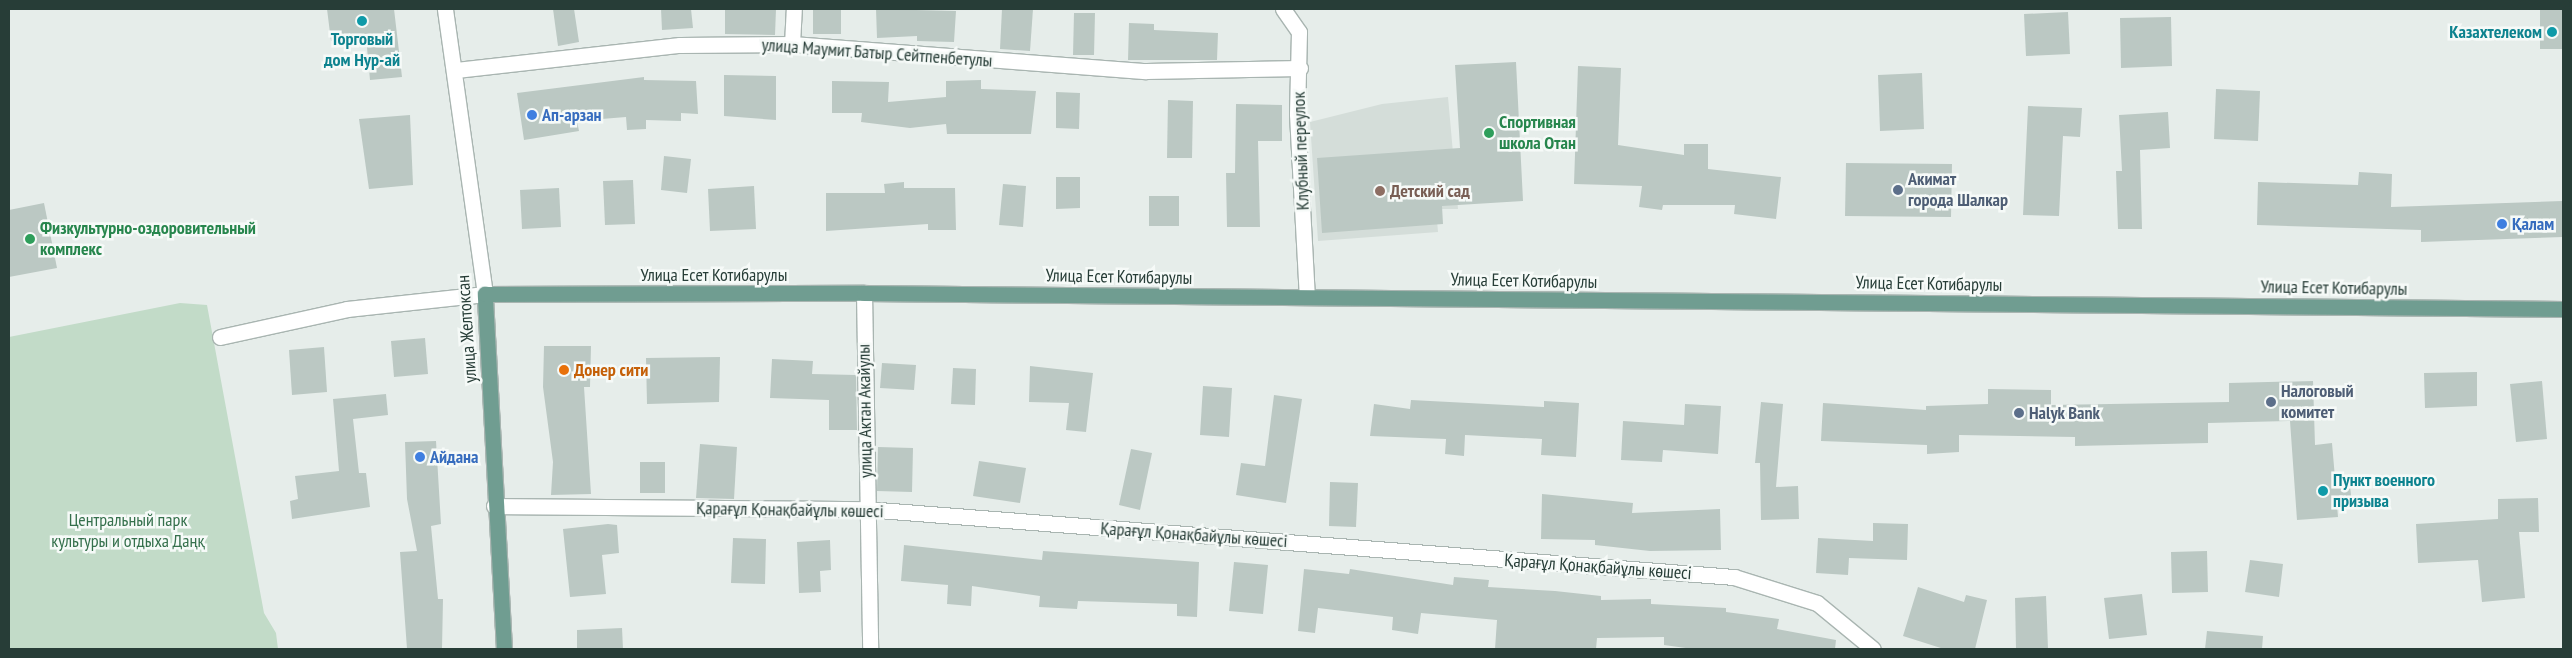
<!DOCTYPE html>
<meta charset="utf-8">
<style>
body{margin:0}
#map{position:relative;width:2572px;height:658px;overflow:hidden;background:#e6edea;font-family:"PT Sans Narrow",sans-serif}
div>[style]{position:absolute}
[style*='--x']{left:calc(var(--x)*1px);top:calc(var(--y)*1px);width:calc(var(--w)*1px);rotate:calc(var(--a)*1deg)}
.built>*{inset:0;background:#d4ddd9}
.green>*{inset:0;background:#c2dbc8}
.building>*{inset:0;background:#bbc8c3}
.roads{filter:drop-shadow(1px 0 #a9b5b1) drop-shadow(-1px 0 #a9b5b1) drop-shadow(0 1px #a9b5b1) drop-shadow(0 -1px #a9b5b1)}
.minor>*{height:15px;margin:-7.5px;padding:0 7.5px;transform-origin:7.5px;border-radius:7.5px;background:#fff}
.major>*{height:15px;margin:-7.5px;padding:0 7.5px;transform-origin:7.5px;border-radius:7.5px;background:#709d91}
.dots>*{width:14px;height:14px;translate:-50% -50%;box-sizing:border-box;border:2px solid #f6faf8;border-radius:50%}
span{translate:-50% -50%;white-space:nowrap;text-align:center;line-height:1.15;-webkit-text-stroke:5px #f6faf8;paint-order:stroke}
.culture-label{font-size:18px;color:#0d838f;font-weight:700}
.right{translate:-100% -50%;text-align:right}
.left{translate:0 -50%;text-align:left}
.street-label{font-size:18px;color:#273d37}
.shop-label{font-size:18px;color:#366cbe;font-weight:700}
.leisure-label{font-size:18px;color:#27864d;font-weight:700}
.service-label{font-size:18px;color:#4e5e75;font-weight:700}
.education-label{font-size:18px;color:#785e54;font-weight:700}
.food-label{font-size:18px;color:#c56008;font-weight:700}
.park-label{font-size:18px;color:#35704c}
.frame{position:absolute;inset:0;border:10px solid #273d37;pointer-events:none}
</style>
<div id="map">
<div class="built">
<i style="clip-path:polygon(1448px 97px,1458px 209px,1436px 209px,1438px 232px,1318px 241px,1310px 122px,1382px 104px)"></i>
</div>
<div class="green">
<i style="clip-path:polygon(180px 303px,207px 305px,264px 613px,276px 633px,278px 649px,9px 649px,9px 337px)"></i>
</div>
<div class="building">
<i style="clip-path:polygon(327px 9px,394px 9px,402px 77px,370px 80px,366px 37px,331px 41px)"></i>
<i style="clip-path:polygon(553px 9px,574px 9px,579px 42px,558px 46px)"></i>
<i style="clip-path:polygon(661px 9px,691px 9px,693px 28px,662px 30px)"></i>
<i style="clip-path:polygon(725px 9px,776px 9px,775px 35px,725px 34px)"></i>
<i style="clip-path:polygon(813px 9px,841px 9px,841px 34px,813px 34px)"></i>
<i style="clip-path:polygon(876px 9px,956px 11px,954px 42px,917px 41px,917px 36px,877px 38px)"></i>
<i style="clip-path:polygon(1002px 9px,1033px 9px,1030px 51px,1000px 49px)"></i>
<i style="clip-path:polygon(2540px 9px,2563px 9px,2563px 49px,2540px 49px)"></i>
<i style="clip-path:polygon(2068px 12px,2070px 54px,2026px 56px,2024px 14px)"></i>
<i style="clip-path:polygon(1074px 13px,1095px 13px,1094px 55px,1073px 55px)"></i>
<i style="clip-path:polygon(2171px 17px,2172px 66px,2121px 68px,2120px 18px)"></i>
<i style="clip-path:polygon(1129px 23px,1154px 24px,1154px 30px,1218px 33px,1217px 60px,1128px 60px)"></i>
<i style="clip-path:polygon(1516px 62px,1523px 201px,1442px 206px,1443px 224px,1322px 233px,1317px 158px,1460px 148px,1455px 65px)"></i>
<i style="clip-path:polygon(1578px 66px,1621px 68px,1618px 145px,1684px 155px,1684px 144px,1708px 144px,1708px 169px,1781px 177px,1776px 219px,1734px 214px,1735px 205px,1663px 205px,1662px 210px,1639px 207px,1642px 186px,1574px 184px)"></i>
<i style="clip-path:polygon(1922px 73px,1924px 129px,1880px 131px,1878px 75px)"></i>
<i style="clip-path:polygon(724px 75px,776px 76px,776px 120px,724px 116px)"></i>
<i style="clip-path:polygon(644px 77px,644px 80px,696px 81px,698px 114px,681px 113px,681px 121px,646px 120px,646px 129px,627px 130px,626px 117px,577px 121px,579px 131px,524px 140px,517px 93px)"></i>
<i style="clip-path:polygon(981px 80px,981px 89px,1036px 91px,1031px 134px,947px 134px,946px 124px,910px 128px,861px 122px,862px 113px,832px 113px,832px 81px,889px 82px,888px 102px,946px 97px,946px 81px)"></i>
<i style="clip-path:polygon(2216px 89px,2260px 91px,2258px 141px,2214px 139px)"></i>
<i style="clip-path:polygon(1056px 92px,1080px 93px,1079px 129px,1056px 128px)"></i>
<i style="clip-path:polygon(1168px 100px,1193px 101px,1192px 158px,1167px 158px)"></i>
<i style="clip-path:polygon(1236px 104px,1282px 105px,1282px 141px,1258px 141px,1260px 227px,1227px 227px,1226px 173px,1235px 173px)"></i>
<i style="clip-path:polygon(2028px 106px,2082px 108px,2080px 137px,2063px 136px,2059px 216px,2023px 215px)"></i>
<i style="clip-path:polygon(2168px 112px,2170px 148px,2140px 150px,2142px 229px,2118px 229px,2116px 171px,2122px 171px,2119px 115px)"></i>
<i style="clip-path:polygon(410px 115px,413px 185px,369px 189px,359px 119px)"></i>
<i style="clip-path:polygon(664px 156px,691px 159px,687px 193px,661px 190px)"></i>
<i style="clip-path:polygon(1846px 163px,1952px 164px,1951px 217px,1845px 216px)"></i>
<i style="clip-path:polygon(2359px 172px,2392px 174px,2391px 207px,2563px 201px,2563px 237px,2421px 242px,2421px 230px,2257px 225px,2258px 182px,2358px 185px)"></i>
<i style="clip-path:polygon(1056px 177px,1080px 177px,1080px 208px,1056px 209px)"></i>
<i style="clip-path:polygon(633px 180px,635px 224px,605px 225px,603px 181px)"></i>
<i style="clip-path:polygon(904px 182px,904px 188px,955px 188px,956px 230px,928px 230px,928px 224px,826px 231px,826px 193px,885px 193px,884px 184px)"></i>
<i style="clip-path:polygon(1003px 184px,1026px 186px,1023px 227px,999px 225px)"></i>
<i style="clip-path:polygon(754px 186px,756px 229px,710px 231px,708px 189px)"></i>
<i style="clip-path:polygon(559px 188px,561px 227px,522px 229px,520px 190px)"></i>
<i style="clip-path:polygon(1149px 196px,1179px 196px,1179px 226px,1149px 226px)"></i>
<i style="clip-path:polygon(44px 203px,57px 268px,9px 277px,9px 210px)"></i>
<i style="clip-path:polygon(425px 338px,428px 374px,394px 377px,391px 341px)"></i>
<i style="clip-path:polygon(544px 346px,591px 346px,590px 387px,584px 387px,591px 494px,551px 495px,553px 462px,543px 387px)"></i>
<i style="clip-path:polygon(324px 347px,327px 392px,292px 395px,289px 350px)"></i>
<i style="clip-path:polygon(720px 357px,719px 402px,647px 404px,646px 358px)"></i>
<i style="clip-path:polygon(772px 359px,813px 361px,812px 374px,856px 375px,857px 430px,829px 430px,829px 400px,770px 398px)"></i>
<i style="clip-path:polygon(882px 363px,916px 365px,914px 390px,880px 388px)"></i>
<i style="clip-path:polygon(1030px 366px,1093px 373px,1086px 432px,1066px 430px,1069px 403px,1029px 402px)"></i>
<i style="clip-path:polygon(953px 368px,976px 369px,975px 405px,951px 404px)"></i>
<i style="clip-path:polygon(2477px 372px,2477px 406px,2425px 408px,2424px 373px)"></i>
<i style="clip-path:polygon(2313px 381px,2315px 445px,2332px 443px,2335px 478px,2349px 477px,2352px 504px,2337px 505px,2338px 517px,2297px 520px,2290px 421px,2208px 423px,2208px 443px,2075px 446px,2075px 437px,1959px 435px,1959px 452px,1927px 454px,1927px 445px,1821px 441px,1823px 403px,1926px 410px,1926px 406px,1988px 404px,1988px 389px,2051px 390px,2051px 405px,2229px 402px,2229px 383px)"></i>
<i style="clip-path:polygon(2542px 381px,2547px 439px,2516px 442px,2510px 384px)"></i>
<i style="clip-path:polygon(1203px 386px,1232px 388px,1229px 437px,1200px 435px)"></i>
<i style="clip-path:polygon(386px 394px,388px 415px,353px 419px,359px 473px,366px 473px,370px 507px,292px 519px,290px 501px,298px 499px,295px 476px,339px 471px,333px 399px)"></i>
<i style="clip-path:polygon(1274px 395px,1302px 399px,1286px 503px,1236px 495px,1241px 463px,1265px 466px)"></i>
<i style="clip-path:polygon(1411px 400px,1544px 407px,1544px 401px,1579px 403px,1576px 457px,1541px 455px,1542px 439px,1465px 435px,1464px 456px,1445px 454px,1446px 439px,1370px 436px,1374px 404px,1410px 409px)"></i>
<i style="clip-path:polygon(1761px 402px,1783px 404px,1776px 487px,1798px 486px,1799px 519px,1761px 520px,1760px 463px,1755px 463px)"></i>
<i style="clip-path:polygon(1685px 404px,1721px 406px,1718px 454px,1663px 450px,1662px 462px,1621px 460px,1623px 421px,1684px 425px)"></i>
<i style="clip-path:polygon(436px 441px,441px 524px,431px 526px,438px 599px,443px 599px,442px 649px,407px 649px,400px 552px,417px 551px,407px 499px,405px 442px)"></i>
<i style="clip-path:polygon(700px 444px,737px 447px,734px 499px,696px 498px)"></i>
<i style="clip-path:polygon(878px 447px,913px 448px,912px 492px,877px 491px)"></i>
<i style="clip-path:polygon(1131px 449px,1152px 453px,1140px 510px,1119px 505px)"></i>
<i style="clip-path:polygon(979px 461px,1026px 468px,1020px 503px,973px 496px)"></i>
<i style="clip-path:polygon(640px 462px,665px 462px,665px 493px,640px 493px)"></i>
<i style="clip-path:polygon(1330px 482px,1358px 483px,1356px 527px,1329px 526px)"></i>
<i style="clip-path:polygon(1542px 494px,1633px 503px,1632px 513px,1720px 509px,1721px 550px,1650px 551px,1595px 545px,1595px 540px,1541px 539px)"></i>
<i style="clip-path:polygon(2538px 498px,2539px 532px,2519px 532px,2525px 598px,2482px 602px,2478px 560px,2418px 563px,2416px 524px,2498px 519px,2498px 499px)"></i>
<i style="clip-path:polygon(1873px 523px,1908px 524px,1907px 560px,1849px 558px,1848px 575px,1816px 573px,1818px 538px,1873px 541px)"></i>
<i style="clip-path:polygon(608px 524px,617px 525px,619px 553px,602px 555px,606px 594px,570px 597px,563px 529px)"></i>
<i style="clip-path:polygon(733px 538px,766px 539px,765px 584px,731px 583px)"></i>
<i style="clip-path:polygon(830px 540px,831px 570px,820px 571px,821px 592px,799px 593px,797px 542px)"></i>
<i style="clip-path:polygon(904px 545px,1042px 560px,1043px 551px,1199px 562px,1197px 617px,1177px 616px,1177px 604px,1078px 601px,1077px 609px,1039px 607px,1040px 596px,972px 586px,971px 606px,947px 604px,948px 585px,901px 581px)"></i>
<i style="clip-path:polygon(2207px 551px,2208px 592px,2172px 593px,2171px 552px)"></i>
<i style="clip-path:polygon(2250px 560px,2283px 564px,2279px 597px,2245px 592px)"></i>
<i style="clip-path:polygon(1234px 562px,1268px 565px,1263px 614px,1229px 611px)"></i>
<i style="clip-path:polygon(1304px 569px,1349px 574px,1350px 569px,1453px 585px,1454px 577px,1489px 580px,1488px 587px,1555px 591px,1601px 596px,1601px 600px,1651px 599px,1651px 604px,1726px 608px,1726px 612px,1779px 619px,1777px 629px,1836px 640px,1835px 649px,1693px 649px,1664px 645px,1664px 637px,1597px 638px,1596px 649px,1495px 649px,1497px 620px,1421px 613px,1418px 634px,1392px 630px,1393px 617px,1318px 608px,1315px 633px,1298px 631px)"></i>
<i style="clip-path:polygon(1918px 587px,1964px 602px,1966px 595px,1987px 600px,1975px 649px,1944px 649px,1903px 636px)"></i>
<i style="clip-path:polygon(2142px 594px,2147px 635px,2109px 639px,2104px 598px)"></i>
<i style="clip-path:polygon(2046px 596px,2048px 649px,2016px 649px,2015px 598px)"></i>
<i style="clip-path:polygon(622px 628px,623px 649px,577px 649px,577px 630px)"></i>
<i style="clip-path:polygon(2207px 631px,2263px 636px,2262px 649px,2205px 649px)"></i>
</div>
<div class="roads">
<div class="minor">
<i style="--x:1283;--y:9;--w:28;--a:55"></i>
<i style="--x:1299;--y:32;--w:82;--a:91.4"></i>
<i style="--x:1297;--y:114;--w:183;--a:86.9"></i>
<i style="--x:792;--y:44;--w:35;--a:-87"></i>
<i style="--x:456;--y:70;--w:225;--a:-6.4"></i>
<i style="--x:680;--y:45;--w:112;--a:-0.5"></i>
<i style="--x:792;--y:44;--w:355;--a:4.4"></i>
<i style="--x:1146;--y:71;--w:154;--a:-1.1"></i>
<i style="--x:864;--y:293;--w:356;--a:89"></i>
<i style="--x:220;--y:337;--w:130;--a:-12.4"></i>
<i style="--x:347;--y:309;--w:139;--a:-6.2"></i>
<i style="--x:485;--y:294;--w:288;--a:-98"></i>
<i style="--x:494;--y:506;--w:372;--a:0.5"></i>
<i style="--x:866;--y:509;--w:871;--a:4.48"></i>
<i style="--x:1734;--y:577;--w:87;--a:17.4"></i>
<i style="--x:1817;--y:603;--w:72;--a:39.4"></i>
</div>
<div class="major">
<i style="--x:504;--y:649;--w:356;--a:-93.1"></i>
<i style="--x:485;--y:294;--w:379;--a:-0.2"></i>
<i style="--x:864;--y:293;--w:1699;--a:0.54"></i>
</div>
</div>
<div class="dots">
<i style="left:362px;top:21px;background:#0f9aa8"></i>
<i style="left:2552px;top:32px;background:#0f9aa8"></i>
<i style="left:532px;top:115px;background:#3f7fe0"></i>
<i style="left:1489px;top:133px;background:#2e9e5b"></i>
<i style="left:1898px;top:190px;background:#5c6f8a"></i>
<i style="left:1380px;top:191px;background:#8d6e63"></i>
<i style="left:2502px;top:224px;background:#3f7fe0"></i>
<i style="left:30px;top:239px;background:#2e9e5b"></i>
<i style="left:564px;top:370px;background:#e8710a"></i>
<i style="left:2271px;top:402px;background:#5c6f8a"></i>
<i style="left:2019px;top:413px;background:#5c6f8a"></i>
<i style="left:420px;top:457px;background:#3f7fe0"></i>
<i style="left:2323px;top:491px;background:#0f9aa8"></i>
</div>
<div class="culture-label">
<span class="right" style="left:2542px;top:32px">Казахтелеком</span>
<span style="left:362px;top:50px">Торговый<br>дом Нур-ай</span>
<span class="left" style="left:2333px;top:491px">Пункт военного<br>призыва</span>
</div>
<div class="street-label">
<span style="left:877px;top:53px;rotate:4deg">улица Маумит Батыр Сейтпенбетулы</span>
<span style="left:1301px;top:151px;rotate:-92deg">Клубный переулок</span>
<span style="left:714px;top:275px">Улица Есет Котибарулы</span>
<span style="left:1119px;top:277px;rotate:1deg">Улица Есет Котибарулы</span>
<span style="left:1524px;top:281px;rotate:1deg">Улица Есет Котибарулы</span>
<span style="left:1929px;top:284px;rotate:1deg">Улица Есет Котибарулы</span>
<span style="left:2334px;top:288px;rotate:1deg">Улица Есет Котибарулы</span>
<span style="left:467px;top:329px;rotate:-94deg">улица Желтоксан</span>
<span style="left:865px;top:411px;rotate:-91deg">улица Актан Акайулы</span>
<span style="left:790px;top:510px;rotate:1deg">Қарағұл Қонақбайұлы көшесі</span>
<span style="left:1194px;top:535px;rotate:4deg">Қарағұл Қонақбайұлы көшесі</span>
<span style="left:1598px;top:567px;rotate:4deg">Қарағұл Қонақбайұлы көшесі</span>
</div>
<div class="shop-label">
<span class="left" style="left:542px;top:115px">Ап-арзан</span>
<span class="left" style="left:2512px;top:224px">Қалам</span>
<span class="left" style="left:430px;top:457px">Айдана</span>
</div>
<div class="leisure-label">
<span class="left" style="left:1499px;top:133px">Спортивная<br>школа Отан</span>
<span class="left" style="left:40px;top:239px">Физкультурно-оздоровительный<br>комплекс</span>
</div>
<div class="service-label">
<span class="left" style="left:1908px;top:190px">Акимат<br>города Шалкар</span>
<span class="left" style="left:2281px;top:402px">Налоговый<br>комитет</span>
<span class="left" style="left:2029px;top:413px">Halyk Bank</span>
</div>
<div class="education-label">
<span class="left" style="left:1390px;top:191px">Детский сад</span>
</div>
<div class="food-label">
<span class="left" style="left:574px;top:370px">Донер сити</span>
</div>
<div class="park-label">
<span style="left:128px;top:531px">Центральный парк<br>культуры и отдыха Даңқ</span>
</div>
<div class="frame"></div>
</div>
